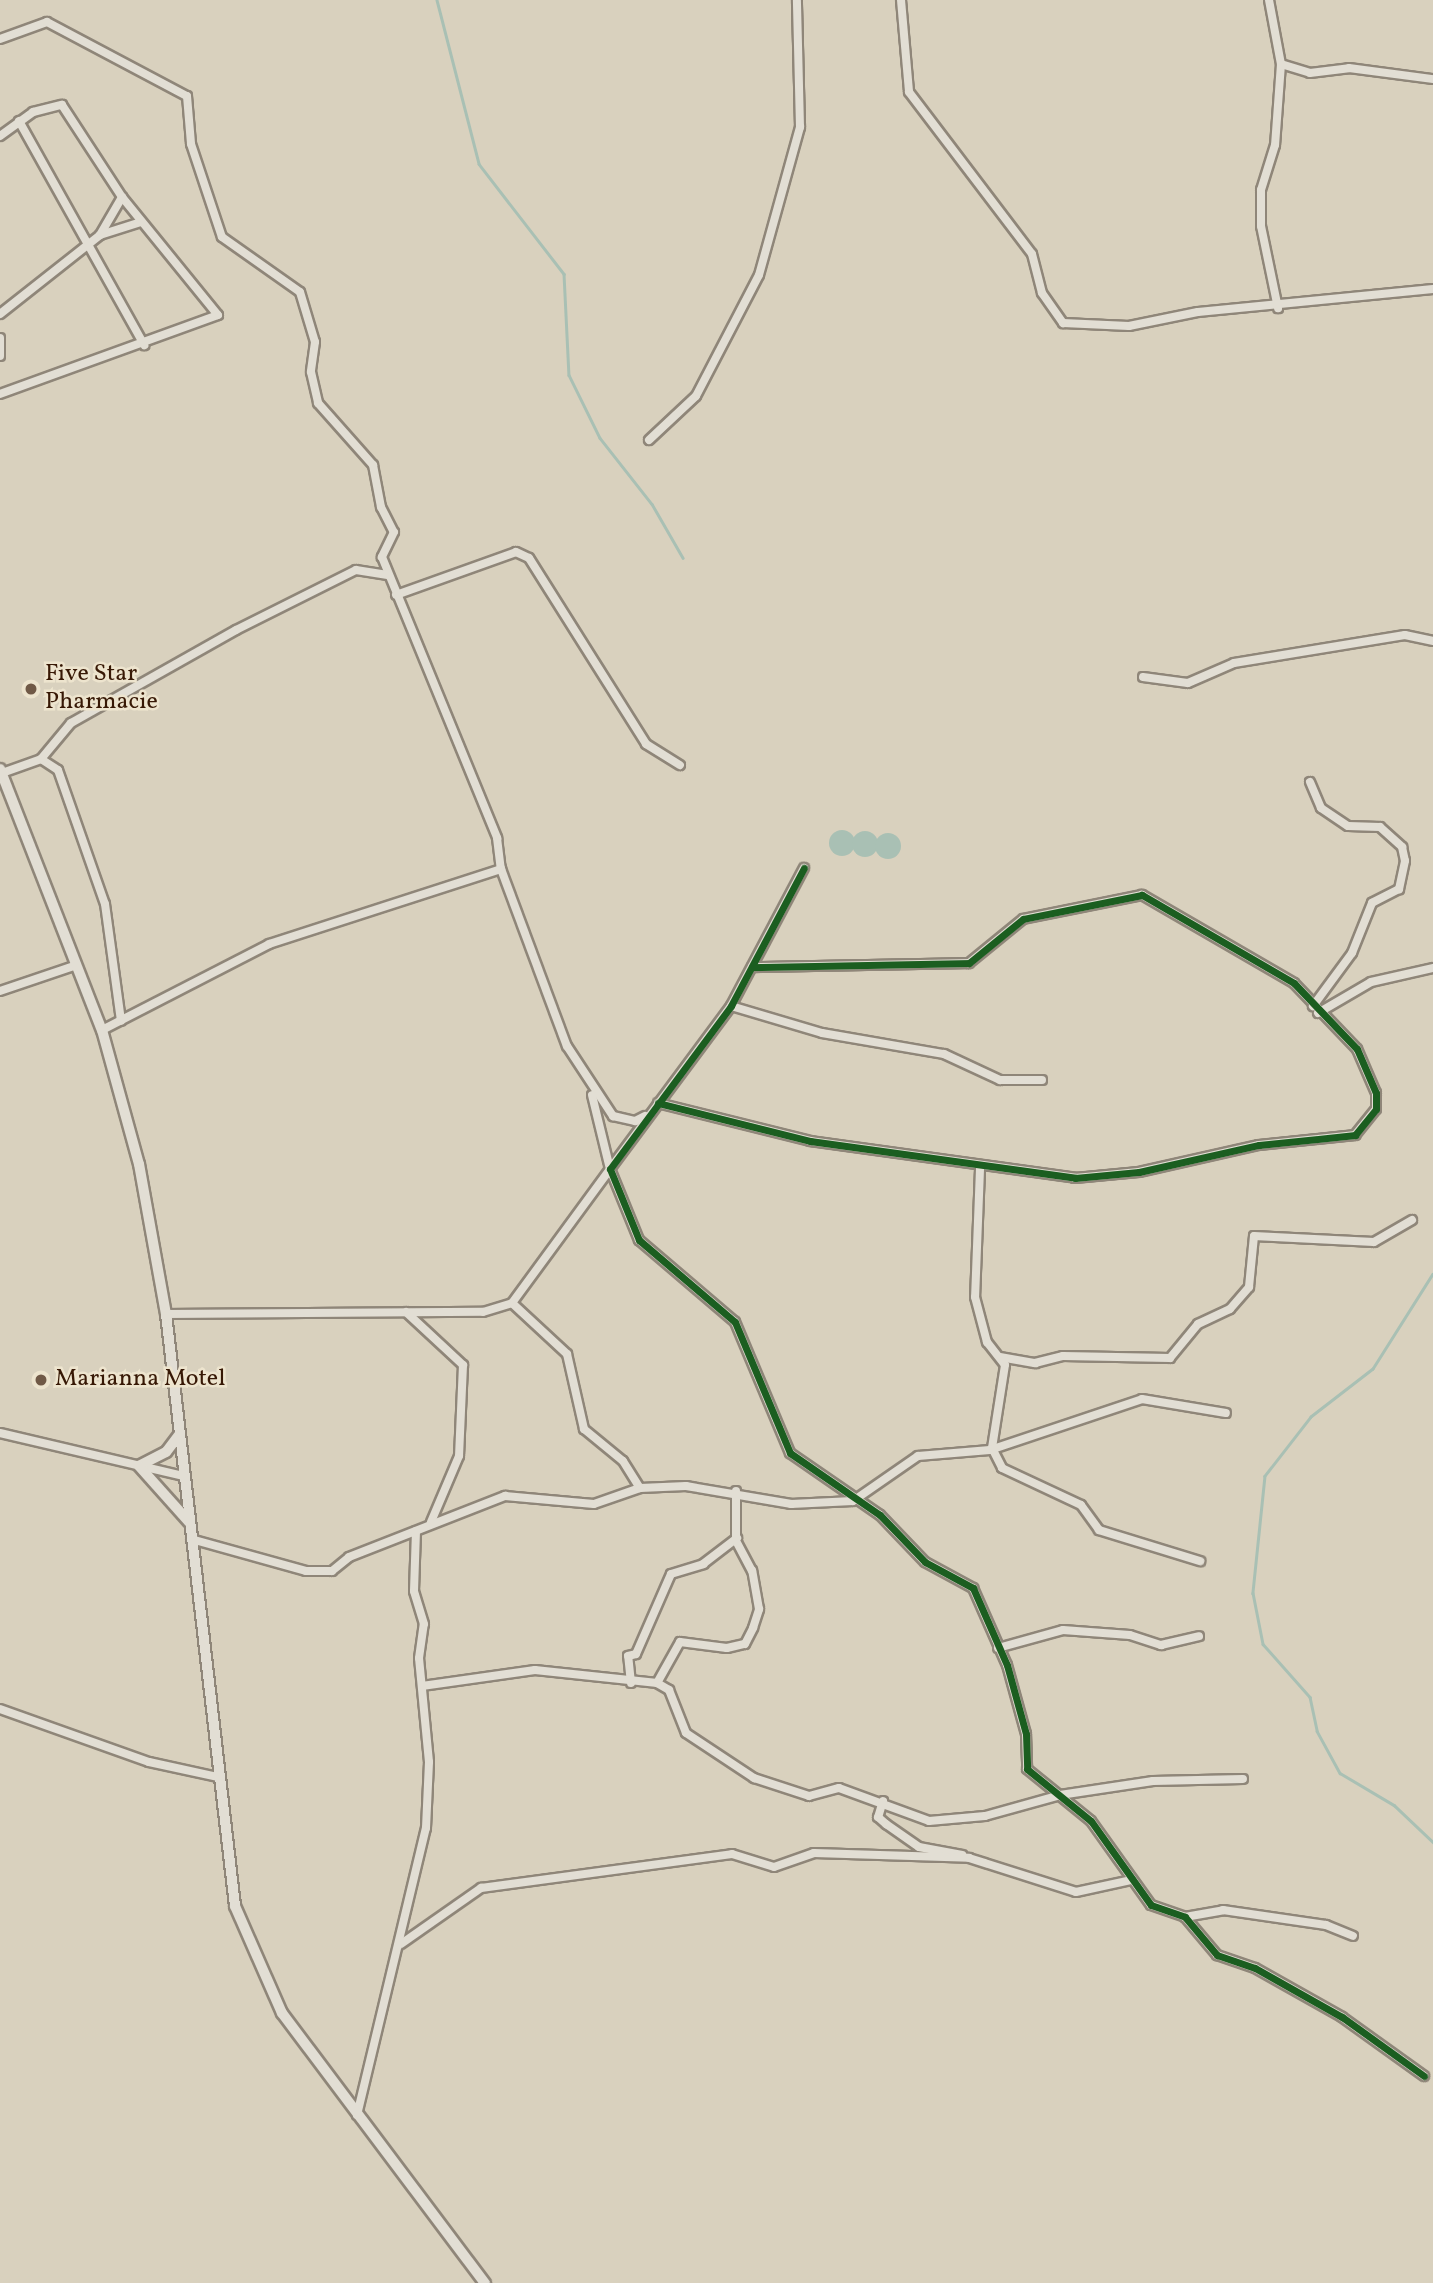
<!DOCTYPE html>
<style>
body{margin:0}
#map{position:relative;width:1433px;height:2283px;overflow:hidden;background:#d9d1be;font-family:Vollkorn,serif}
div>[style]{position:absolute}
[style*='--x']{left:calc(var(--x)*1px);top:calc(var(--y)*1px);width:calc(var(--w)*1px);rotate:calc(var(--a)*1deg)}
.water>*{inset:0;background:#a9c0b4}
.round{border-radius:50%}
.stream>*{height:2.5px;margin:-1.25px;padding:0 1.25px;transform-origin:1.25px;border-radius:1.25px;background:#a9c0b4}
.roads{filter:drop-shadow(2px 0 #8f8679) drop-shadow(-2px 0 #8f8679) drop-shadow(0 2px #8f8679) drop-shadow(0 -2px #8f8679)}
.minor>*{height:8px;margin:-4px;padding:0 4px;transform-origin:4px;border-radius:4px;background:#e2ded4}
.tertiary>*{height:10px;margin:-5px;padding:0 5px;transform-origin:5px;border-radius:5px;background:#e2ded4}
.secondary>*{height:10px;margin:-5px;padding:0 5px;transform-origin:5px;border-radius:5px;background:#e2ded4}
.cycleway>*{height:7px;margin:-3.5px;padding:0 3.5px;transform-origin:3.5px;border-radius:3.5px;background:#1b5e20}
.dots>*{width:19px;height:19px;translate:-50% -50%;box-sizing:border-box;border:4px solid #ede4ce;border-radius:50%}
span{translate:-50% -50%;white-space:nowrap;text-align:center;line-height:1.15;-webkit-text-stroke:5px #ede4ce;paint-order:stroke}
.poi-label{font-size:24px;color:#371805}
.left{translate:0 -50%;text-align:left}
</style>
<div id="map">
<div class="water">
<i class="round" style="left:829px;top:830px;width:26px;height:26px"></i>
<i class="round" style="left:852px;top:831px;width:26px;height:26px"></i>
<i class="round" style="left:875px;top:833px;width:26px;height:26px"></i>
</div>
<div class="stream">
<i style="--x:437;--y:0;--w:169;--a:75.6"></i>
<i style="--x:479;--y:164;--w:139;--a:52.3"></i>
<i style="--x:564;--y:274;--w:101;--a:87.2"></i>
<i style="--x:569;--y:375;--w:70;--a:63.8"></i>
<i style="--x:600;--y:438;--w:84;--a:51.8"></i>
<i style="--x:652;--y:504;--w:62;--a:60.1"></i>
<i style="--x:1433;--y:1274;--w:112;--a:122.3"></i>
<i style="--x:1373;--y:1369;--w:78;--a:142.3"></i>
<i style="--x:1311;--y:1417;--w:75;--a:127.9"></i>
<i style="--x:1265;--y:1476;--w:118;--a:95.9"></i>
<i style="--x:1253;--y:1593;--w:52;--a:78.9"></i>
<i style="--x:1263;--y:1644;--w:71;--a:48.4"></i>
<i style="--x:1310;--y:1697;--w:35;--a:78"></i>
<i style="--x:1317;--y:1731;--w:48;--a:61.3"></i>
<i style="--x:1340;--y:1773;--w:63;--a:30.7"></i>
<i style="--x:1394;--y:1805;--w:54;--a:43.5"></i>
</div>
<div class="roads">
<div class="minor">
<i style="--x:901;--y:0;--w:92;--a:85"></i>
<i style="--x:909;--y:92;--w:203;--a:52.8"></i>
<i style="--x:1032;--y:254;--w:40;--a:75.6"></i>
<i style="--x:1042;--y:293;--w:37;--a:55"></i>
<i style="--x:1063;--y:323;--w:66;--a:2.6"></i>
<i style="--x:1129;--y:326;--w:70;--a:-11.5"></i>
<i style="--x:1198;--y:312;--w:236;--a:-5.6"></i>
<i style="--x:1269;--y:0;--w:65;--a:79.4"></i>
<i style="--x:1281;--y:64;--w:81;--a:94.2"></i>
<i style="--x:1275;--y:145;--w:47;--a:107.3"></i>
<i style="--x:1261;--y:190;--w:36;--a:90"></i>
<i style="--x:1261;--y:226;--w:84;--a:78.3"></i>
<i style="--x:0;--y:39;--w:50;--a:-19.9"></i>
<i style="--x:47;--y:22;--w:158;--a:27.9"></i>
<i style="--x:187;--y:96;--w:48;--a:85.2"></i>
<i style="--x:191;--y:144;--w:98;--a:71.6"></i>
<i style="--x:222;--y:237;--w:95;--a:35.2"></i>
<i style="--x:300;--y:292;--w:52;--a:73.3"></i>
<i style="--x:315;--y:342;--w:30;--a:98"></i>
<i style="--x:311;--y:372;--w:32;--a:77"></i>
<i style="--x:318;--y:403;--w:83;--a:48.4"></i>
<i style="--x:373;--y:465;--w:43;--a:79.2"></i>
<i style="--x:381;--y:507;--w:28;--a:63"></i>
<i style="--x:394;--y:532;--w:28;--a:116"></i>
<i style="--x:382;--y:557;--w:304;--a:67.7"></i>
<i style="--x:497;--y:838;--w:31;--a:83"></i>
<i style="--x:501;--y:869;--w:189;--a:69.6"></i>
<i style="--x:567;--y:1046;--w:84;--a:56.7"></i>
<i style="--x:613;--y:1116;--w:23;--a:13"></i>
<i style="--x:635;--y:1121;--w:11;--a:-27"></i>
<i style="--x:1281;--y:64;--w:30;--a:17"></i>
<i style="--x:1310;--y:73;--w:39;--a:-7"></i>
<i style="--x:1349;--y:68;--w:85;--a:7.5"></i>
<i style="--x:19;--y:121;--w:257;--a:60.8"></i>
<i style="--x:0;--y:136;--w:41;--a:-36"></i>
<i style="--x:33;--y:112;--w:30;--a:-14"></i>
<i style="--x:62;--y:105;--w:110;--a:56.9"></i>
<i style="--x:122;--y:197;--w:152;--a:50.9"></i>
<i style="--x:218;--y:315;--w:232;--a:160.1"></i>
<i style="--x:100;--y:235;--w:43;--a:-17.6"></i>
<i style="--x:0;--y:314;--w:127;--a:-38.3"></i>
<i style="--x:100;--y:235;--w:44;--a:-59.9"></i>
<i style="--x:0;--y:338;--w:18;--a:90"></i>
<i style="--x:649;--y:440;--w:64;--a:-43.1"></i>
<i style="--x:696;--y:396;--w:136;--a:-62.5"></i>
<i style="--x:759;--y:275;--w:154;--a:-74.5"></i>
<i style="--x:800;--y:127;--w:127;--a:-91.4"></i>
<i style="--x:396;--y:595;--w:127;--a:-19.7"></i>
<i style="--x:516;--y:552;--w:14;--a:25"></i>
<i style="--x:529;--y:558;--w:220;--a:57.8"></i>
<i style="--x:646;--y:744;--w:40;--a:32"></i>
<i style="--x:1143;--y:677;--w:45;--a:7.6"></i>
<i style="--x:1188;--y:683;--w:50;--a:-23.5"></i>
<i style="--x:1234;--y:663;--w:173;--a:-9.3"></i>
<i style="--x:1405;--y:635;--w:29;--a:12"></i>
<i style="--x:41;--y:759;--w:20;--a:33"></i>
<i style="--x:58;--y:770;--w:142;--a:70.7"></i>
<i style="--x:105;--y:904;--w:118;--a:82.2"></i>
<i style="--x:2;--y:773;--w:41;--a:-19.7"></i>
<i style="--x:41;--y:759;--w:47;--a:-50.2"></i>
<i style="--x:71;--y:723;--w:189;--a:-29.4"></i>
<i style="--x:236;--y:630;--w:134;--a:-26.6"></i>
<i style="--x:356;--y:570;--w:32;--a:9"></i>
<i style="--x:1310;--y:782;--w:28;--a:67"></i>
<i style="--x:1321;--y:808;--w:32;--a:34"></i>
<i style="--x:1348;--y:826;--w:32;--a:2"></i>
<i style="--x:1380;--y:827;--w:30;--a:42"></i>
<i style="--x:1402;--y:847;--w:14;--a:78"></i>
<i style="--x:1405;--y:861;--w:29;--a:102"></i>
<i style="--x:1399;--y:889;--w:30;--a:153"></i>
<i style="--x:1372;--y:903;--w:54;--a:111.8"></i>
<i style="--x:1352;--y:953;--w:66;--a:126.3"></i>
<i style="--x:804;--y:868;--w:156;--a:117.9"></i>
<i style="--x:731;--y:1006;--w:203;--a:126.6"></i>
<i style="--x:610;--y:1169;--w:77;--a:67.8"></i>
<i style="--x:639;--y:1240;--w:126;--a:40.5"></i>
<i style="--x:735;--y:1322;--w:142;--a:67.2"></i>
<i style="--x:790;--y:1453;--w:109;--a:34.6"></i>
<i style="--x:880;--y:1515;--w:65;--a:46.2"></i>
<i style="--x:925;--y:1562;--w:55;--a:28.4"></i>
<i style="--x:973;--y:1588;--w:84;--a:66.2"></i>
<i style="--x:1007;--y:1665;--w:72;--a:74.6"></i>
<i style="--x:1026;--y:1734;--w:35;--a:88"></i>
<i style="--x:1027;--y:1769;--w:82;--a:39.1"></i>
<i style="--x:1091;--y:1821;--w:103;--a:54.5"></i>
<i style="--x:1151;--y:1905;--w:36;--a:19"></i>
<i style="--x:1185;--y:1917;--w:50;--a:49.9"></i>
<i style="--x:1217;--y:1955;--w:40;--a:18.9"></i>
<i style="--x:1255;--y:1968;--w:100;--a:29.4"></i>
<i style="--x:1342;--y:2017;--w:101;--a:35.7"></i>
<i style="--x:0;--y:991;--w:78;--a:-18.7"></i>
<i style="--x:731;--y:1006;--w:95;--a:16.5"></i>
<i style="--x:822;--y:1033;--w:124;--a:9.8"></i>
<i style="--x:944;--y:1054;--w:62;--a:24.9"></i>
<i style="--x:1000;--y:1080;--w:42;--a:0"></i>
<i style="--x:1318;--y:1013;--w:61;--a:-30.3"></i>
<i style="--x:1371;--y:982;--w:64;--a:-12.7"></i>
<i style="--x:102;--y:1030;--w:188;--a:-27.2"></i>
<i style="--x:269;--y:944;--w:244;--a:-17.9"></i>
<i style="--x:658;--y:1103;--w:157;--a:14"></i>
<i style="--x:810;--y:1141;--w:268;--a:7.9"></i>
<i style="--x:1075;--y:1178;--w:64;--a:-5.4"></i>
<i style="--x:1139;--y:1172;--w:123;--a:-12.7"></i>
<i style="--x:1259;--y:1145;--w:97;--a:-5.9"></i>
<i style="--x:1355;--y:1135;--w:33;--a:-51"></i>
<i style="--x:1376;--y:1109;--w:16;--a:-90"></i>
<i style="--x:1376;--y:1093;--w:48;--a:-113.4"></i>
<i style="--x:1357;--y:1049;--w:91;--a:-133.7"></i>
<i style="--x:1294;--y:983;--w:176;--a:-149.9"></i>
<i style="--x:1142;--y:895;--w:121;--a:168.6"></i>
<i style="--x:1023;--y:919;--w:70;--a:140.8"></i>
<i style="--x:969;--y:963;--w:217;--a:178.9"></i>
<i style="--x:980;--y:1169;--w:128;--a:92.2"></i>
<i style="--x:975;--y:1297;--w:47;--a:75.1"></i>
<i style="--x:987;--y:1342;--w:29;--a:52"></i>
<i style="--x:1005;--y:1365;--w:84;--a:98.9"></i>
<i style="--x:512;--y:1303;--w:75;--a:42.8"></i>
<i style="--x:567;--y:1354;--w:77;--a:77.2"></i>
<i style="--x:584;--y:1429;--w:50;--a:39.4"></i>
<i style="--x:623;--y:1461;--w:32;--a:58"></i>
<i style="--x:406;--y:1312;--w:78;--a:42.9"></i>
<i style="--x:463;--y:1365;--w:91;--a:92.5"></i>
<i style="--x:459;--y:1456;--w:72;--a:113"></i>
<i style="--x:166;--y:1314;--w:317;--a:-0.4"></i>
<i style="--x:483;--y:1312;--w:30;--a:-17"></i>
<i style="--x:512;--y:1303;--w:166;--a:-53.8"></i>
<i style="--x:610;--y:1169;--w:76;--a:-103.7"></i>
<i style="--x:1000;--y:1357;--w:36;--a:10"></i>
<i style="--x:1035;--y:1363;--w:29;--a:-14"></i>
<i style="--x:1063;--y:1356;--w:107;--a:1.1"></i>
<i style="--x:1170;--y:1358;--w:44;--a:-50.5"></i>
<i style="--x:1198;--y:1324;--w:35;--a:-25"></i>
<i style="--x:1230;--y:1309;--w:29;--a:-49"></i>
<i style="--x:1249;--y:1287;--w:51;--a:-84.4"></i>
<i style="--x:1254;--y:1236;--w:120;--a:2.9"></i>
<i style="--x:1374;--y:1242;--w:44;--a:-30.1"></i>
<i style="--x:0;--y:1433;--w:189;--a:13.2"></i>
<i style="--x:992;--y:1448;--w:22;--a:63"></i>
<i style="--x:1002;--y:1468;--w:87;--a:25.1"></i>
<i style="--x:1081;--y:1505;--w:31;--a:54"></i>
<i style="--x:1099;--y:1530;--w:106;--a:17.1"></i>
<i style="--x:191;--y:1539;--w:119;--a:15.5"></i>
<i style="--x:306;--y:1571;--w:26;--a:0"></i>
<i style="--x:332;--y:1571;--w:22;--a:-39"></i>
<i style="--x:349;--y:1557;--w:168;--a:-21.4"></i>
<i style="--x:505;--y:1496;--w:89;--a:5.1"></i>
<i style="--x:594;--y:1504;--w:49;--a:-19.2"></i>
<i style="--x:640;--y:1488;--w:46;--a:-2.5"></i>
<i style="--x:686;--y:1486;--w:107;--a:9.7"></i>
<i style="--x:791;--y:1504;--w:62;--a:-2.8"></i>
<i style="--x:853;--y:1501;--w:79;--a:-34.7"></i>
<i style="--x:918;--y:1456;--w:72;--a:-4.8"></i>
<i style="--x:990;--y:1450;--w:160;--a:-18.5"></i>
<i style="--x:1142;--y:1399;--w:85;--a:9.5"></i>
<i style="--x:998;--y:1648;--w:67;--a:-15.5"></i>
<i style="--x:1063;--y:1630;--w:67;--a:4.3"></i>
<i style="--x:1130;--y:1635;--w:33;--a:18"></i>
<i style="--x:1161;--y:1645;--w:39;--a:-13"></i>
<i style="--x:631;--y:1683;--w:27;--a:-96"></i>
<i style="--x:628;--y:1656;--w:8;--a:-14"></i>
<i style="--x:636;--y:1654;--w:87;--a:-66.4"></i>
<i style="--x:671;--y:1574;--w:34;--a:-17"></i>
<i style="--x:703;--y:1564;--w:43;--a:-37.4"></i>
<i style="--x:657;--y:1683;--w:47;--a:-60.7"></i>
<i style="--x:680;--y:1642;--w:47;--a:7.3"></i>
<i style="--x:727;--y:1648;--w:18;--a:-13"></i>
<i style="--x:745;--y:1644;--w:18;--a:-63"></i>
<i style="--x:753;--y:1628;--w:20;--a:-72"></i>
<i style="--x:759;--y:1609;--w:39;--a:-100"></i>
<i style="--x:752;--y:1571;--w:34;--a:-118"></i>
<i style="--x:736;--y:1541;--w:50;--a:-90"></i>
<i style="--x:422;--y:1686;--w:114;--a:-8.1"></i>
<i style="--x:535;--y:1670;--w:123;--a:6.1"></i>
<i style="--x:657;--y:1683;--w:14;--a:30"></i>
<i style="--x:669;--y:1690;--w:46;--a:68.4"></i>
<i style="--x:686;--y:1733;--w:82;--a:33.5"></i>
<i style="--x:754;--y:1778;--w:58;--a:18.1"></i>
<i style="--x:809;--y:1796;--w:31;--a:-15"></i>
<i style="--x:839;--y:1788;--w:96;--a:20.1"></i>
<i style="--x:929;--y:1821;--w:56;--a:-5.1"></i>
<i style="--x:985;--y:1816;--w:78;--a:-15.6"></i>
<i style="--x:1060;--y:1795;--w:94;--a:-8.6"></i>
<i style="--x:1153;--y:1781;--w:90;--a:-1.3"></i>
<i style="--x:0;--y:1709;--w:158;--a:19.6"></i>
<i style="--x:149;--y:1762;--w:71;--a:12.3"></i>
<i style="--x:883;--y:1801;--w:17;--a:107"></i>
<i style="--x:878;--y:1817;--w:11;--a:41"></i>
<i style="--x:886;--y:1824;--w:40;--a:34.9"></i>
<i style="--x:919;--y:1847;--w:44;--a:10.5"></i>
<i style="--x:1185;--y:1917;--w:39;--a:-10"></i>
<i style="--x:1223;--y:1910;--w:104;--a:8.3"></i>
<i style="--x:1326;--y:1925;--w:29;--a:22"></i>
<i style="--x:401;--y:1944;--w:98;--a:-35"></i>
<i style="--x:481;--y:1888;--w:253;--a:-7.7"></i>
<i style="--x:732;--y:1854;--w:44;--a:17.2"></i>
<i style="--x:774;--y:1867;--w:42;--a:-19.3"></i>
<i style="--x:814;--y:1853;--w:155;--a:1.8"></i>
<i style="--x:969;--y:1858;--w:112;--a:17.6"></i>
<i style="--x:1076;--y:1892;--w:56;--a:-12.3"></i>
<i style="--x:357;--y:2115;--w:295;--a:-76.5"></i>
<i style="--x:426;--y:1828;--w:66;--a:-87.4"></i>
<i style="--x:429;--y:1762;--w:104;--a:-95.5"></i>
<i style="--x:419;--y:1658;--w:34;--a:-82"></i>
<i style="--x:424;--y:1624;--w:34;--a:-107"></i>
<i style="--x:414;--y:1591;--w:60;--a:-88.1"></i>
</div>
<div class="tertiary">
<i style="--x:179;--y:1435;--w:21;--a:127"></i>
<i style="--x:166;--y:1452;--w:30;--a:153"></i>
<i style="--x:139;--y:1466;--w:75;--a:48.2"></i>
</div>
<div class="secondary">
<i style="--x:0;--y:769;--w:280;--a:68.7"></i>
<i style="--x:102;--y:1030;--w:139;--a:74.6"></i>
<i style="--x:139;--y:1164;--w:152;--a:79.8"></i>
<i style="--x:166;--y:1314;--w:596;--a:83.35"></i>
<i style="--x:235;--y:1906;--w:117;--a:66.3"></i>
<i style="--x:282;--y:2013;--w:338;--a:53.1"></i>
</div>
</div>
<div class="cycleway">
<i style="--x:804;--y:868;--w:156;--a:117.9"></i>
<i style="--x:731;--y:1006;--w:203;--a:126.6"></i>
<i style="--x:610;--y:1169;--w:77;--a:67.8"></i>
<i style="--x:639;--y:1240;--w:126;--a:40.5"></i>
<i style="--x:735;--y:1322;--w:142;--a:67.2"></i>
<i style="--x:790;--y:1453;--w:109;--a:34.6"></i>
<i style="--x:880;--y:1515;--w:65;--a:46.2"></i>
<i style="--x:925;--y:1562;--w:55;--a:28.4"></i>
<i style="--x:973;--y:1588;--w:84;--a:66.2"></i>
<i style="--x:1007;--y:1665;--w:72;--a:74.6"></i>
<i style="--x:1026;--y:1734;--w:35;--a:88"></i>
<i style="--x:1027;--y:1769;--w:82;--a:39.1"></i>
<i style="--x:1091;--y:1821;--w:103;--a:54.5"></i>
<i style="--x:1151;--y:1905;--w:36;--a:19"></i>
<i style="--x:1185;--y:1917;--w:50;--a:49.9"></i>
<i style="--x:1217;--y:1955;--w:40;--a:18.9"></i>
<i style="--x:1255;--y:1968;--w:100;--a:29.4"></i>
<i style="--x:1342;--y:2017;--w:101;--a:35.7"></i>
<i style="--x:658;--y:1103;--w:157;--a:14"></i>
<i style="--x:810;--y:1141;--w:268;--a:7.9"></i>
<i style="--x:1075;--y:1178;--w:64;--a:-5.4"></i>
<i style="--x:1139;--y:1172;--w:123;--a:-12.7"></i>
<i style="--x:1259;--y:1145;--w:97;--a:-5.9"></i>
<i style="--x:1355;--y:1135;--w:33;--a:-51"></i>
<i style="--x:1376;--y:1109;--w:16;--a:-90"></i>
<i style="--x:1376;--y:1093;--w:48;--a:-113.4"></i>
<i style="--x:1357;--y:1049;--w:91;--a:-133.7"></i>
<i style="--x:1294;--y:983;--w:176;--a:-149.9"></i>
<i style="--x:1142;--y:895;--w:121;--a:168.6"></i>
<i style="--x:1023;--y:919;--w:70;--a:140.8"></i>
<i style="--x:969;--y:963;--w:217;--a:178.9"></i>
</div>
<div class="dots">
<i style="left:31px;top:689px;background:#705946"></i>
<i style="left:41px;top:1380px;background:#705946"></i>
</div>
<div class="poi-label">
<span class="left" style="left:45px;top:689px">Five Star<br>Pharmacie</span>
<span class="left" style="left:55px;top:1380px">Marianna Motel</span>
</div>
</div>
